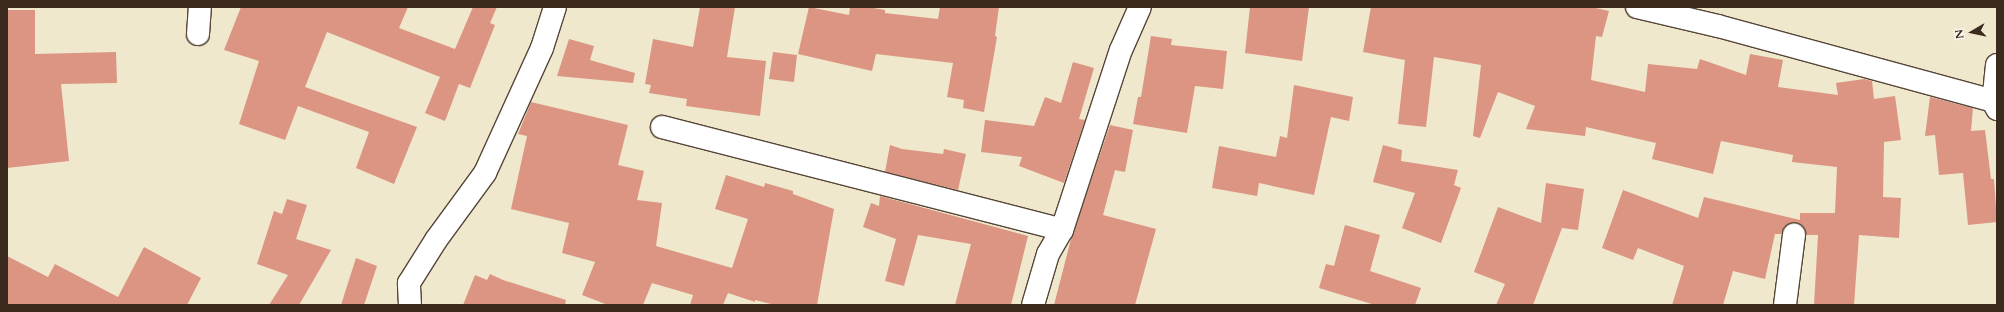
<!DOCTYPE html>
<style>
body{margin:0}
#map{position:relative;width:2004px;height:312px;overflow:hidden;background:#efe8cd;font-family:Cardo,serif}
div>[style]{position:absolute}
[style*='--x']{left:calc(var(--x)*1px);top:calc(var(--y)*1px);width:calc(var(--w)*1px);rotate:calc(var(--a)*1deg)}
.building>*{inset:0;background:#db9582}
.roads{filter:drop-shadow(1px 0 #564638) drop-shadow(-1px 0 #564638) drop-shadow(0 1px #564638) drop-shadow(0 -1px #564638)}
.street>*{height:22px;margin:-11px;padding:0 11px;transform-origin:11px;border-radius:11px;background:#fff}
span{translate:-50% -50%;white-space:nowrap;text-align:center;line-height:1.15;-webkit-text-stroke:3.5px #fbf7ec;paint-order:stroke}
.frame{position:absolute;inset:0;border:8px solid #3b2a1e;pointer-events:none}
.north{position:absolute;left:1952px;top:12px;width:40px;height:40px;-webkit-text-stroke:3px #fbf7ec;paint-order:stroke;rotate:261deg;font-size:11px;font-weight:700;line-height:16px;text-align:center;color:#3b2a1e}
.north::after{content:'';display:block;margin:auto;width:14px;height:18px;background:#3b2a1e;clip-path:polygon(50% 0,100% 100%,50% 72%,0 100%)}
</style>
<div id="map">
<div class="building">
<i style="clip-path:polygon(241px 7px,408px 7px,399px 28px,455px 49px,473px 7px,497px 7px,490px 23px,495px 25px,470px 88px,459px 84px,445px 121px,425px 113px,440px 77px,327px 32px,305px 87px,417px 127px,394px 184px,356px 168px,369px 132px,298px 106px,285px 140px,239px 124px,259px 61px,224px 50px)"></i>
<i style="clip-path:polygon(700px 7px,735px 7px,727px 57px,766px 61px,760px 116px,686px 106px,687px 99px,649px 93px,651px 85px,645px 84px,653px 39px,693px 47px)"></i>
<i style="clip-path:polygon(809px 7px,849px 15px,850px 7px,868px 7px,885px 10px,885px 13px,938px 19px,940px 7px,999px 7px,995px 36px,997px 37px,984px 112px,963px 108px,964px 100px,947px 97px,953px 63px,876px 54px,872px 71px,798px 54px)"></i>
<i style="clip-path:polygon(1250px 7px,1309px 7px,1302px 61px,1245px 53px)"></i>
<i style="clip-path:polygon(1371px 7px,1591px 7px,1609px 11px,1602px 37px,1596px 36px,1591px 80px,1645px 92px,1648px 64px,1697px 69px,1700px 59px,1746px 75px,1750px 54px,1783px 60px,1778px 87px,1838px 95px,1836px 83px,1864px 79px,1872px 81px,1874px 99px,1895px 96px,1901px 140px,1884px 142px,1883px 197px,1901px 198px,1899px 238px,1859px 235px,1854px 305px,1814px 305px,1818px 235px,1806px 235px,1802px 225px,1795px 223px,1789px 224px,1784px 227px,1782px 234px,1775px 234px,1765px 279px,1733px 271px,1723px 305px,1672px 305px,1684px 266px,1638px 248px,1633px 260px,1602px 248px,1623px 190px,1698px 218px,1704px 197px,1800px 220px,1800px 213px,1835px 213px,1837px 167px,1792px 162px,1793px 155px,1721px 141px,1713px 174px,1652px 159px,1656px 143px,1586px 127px,1585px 136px,1526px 129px,1535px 106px,1498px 92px,1480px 138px,1473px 136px,1481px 65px,1434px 57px,1426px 127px,1398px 124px,1405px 60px,1363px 52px)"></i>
<i style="clip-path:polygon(7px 10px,35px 10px,35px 54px,116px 52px,117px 83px,61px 84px,69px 161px,7px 168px)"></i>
<i style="clip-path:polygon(1151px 36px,1172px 39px,1171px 45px,1227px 51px,1223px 89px,1195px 86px,1187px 133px,1133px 124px,1138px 97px,1141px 97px)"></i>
<i style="clip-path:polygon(569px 39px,594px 46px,590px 60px,635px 73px,633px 83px,557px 76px)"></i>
<i style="clip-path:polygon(773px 52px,797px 55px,794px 82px,769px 79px)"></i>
<i style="clip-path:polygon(1073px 62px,1094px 68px,1079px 119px,1085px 120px,1064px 183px,1019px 166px,1022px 157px,981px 152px,985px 120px,1034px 126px,1045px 97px,1061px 103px)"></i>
<i style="clip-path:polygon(1294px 85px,1353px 97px,1349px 121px,1331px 117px,1314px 195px,1259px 183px,1257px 196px,1212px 188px,1219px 146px,1276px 157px,1280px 136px,1287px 138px)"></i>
<i style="clip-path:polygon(1930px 97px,1973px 108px,1971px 131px,1985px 130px,1991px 179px,1994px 179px,1997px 222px,1968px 225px,1963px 173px,1939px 175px,1935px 135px,1925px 136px)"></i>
<i style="clip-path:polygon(531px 102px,628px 125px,618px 165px,644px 171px,637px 200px,662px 203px,656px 246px,732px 268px,748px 219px,715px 209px,726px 175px,764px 187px,765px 183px,793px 191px,793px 194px,834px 209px,817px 305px,775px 305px,755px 300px,755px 302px,728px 293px,723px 305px,690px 305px,693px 295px,652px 283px,643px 305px,608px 305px,582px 295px,595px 262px,562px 253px,569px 223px,511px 209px,527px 136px,518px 134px)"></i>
<i style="clip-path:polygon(1110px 125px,1133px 130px,1125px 172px,1115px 170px,1103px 215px,1156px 229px,1135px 305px,1054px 305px,1071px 239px)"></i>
<i style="clip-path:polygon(890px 145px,902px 149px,943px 154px,944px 149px,966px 154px,958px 190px,885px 172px)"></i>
<i style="clip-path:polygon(1383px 145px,1402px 150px,1401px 161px,1458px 170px,1454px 185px,1461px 188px,1441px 243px,1402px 228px,1415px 193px,1373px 182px)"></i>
<i style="clip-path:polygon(1546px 183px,1584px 189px,1578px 230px,1562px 228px,1533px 305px,1496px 305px,1505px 284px,1474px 272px,1498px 207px,1541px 223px)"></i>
<i style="clip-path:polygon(880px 196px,1028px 236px,1011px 305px,955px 305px,971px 244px,918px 235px,904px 286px,885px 281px,896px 239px,863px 227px,871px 203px,879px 206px)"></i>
<i style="clip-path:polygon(287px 199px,307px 205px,296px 239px,331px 250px,299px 305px,269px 305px,288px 275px,257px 264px,274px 211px,282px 214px)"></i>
<i style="clip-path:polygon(1345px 225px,1380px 235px,1370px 271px,1421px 288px,1415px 305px,1375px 305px,1319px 288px,1326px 264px,1334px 266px)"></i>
<i style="clip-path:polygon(144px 247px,201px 278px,187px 305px,7px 305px,7px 256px,48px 277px,55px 264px,118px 297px)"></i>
<i style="clip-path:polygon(356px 258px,377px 266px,364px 305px,341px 305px)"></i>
<i style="clip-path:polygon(490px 274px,503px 280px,566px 300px,565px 305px,463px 305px,475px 275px,487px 280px)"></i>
</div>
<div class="roads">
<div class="street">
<i style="--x:1637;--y:7;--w:83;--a:13.2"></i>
<i style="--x:1718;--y:26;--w:289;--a:15.2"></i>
<i style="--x:198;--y:34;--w:27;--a:-86"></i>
<i style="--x:1997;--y:65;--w:36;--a:96"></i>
<i style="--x:1993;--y:101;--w:9;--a:63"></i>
<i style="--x:662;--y:127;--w:413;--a:14.4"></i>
<i style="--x:410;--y:305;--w:22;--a:-93"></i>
<i style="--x:409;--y:283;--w:51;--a:-57.9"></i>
<i style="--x:436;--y:240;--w:83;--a:-53.8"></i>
<i style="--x:485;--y:173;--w:137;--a:-65.5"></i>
<i style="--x:542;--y:48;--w:43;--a:-72.4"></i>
<i style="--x:1033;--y:305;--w:53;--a:-73.6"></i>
<i style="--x:1048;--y:254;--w:28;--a:-60"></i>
<i style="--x:1062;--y:230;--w:189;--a:-71.9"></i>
<i style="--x:1121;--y:50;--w:47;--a:-66.2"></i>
<i style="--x:1785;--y:305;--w:71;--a:-82.7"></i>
</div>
</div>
<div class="frame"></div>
<div class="north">N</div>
</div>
